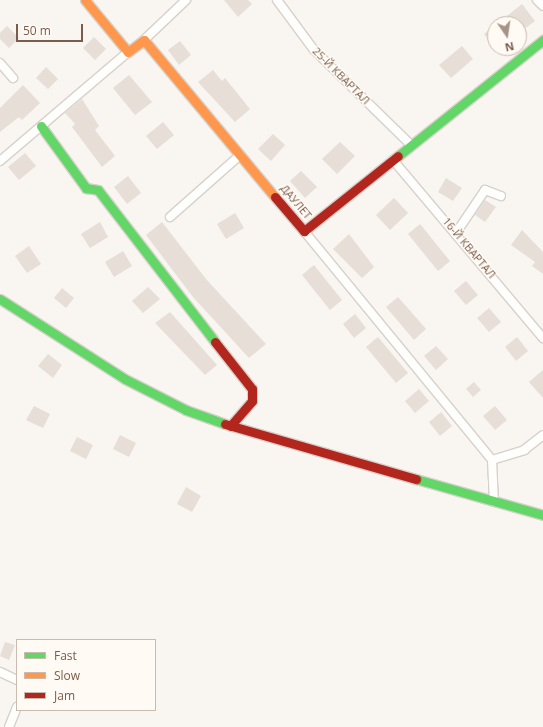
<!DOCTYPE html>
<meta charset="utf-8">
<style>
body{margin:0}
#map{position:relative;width:543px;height:727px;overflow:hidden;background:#f9f5f0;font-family:"Open Sans",sans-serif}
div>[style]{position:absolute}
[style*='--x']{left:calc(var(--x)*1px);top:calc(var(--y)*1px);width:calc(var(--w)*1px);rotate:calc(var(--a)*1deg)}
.building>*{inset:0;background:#e6ded7}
.roads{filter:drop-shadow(1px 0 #d7d1cb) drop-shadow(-1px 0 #d7d1cb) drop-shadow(0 1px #d7d1cb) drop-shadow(0 -1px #d7d1cb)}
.street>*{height:8px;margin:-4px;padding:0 4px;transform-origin:4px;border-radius:4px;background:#fefefd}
.fast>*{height:9px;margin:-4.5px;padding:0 4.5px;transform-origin:4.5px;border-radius:4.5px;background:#63d668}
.slow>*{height:9px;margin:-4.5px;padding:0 4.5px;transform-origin:4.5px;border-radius:4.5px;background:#ff974d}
.jam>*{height:9px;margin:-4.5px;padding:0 4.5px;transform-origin:4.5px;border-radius:4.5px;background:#b3261e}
span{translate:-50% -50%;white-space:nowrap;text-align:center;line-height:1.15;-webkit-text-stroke:3px #fffaf3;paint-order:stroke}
.street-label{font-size:11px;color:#7a5c4d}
.legend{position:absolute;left:16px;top:639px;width:140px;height:72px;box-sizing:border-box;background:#fffaf3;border:1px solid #cabbb1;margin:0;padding:5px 7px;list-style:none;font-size:12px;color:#7a5c4d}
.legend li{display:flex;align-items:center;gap:8px;height:20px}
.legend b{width:20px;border:1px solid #cabbb1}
.north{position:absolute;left:487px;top:16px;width:40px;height:40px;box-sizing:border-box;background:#fffaf3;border:1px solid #cabbb1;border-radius:50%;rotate:167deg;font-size:11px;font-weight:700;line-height:16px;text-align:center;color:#7a5c4d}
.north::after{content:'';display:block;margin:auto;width:14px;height:18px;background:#a69286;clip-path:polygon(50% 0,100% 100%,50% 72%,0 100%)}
.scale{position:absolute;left:16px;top:24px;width:67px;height:18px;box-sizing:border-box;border:2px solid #7a5c4d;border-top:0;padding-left:5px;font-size:12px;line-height:14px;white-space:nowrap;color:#7a5c4d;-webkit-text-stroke:3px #fffaf3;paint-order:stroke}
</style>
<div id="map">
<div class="building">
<i style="clip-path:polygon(224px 0,248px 0,252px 4px,238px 17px)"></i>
<i style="clip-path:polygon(522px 4px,535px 21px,519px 33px,519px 24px,497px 24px)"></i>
<i style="clip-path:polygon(495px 25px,495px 49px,484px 34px)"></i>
<i style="clip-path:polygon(7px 26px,19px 38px,9px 48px,0 39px,0 33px)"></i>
<i style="clip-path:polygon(94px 37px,106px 49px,95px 60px,83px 48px)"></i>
<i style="clip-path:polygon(180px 41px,191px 55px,179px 65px,168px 50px)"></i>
<i style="clip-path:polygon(462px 46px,473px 59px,451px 78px,439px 65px)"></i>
<i style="clip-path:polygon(46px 67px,58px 79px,48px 89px,36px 78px)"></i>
<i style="clip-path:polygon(213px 70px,222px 81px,225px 78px,250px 109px,235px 122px,198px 82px)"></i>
<i style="clip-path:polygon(129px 75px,152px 102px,135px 115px,113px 88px)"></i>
<i style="clip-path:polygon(23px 85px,40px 103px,22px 120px,19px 117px,0 132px,0 108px)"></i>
<i style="clip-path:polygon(82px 99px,99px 126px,95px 130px,115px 156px,102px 167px,72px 127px,75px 124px,65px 113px)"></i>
<i style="clip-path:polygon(163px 122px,174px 135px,157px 149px,146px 136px)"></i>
<i style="clip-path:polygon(273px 134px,285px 145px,271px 161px,258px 149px)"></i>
<i style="clip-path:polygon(340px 142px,355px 156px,337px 174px,322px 159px)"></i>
<i style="clip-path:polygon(25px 153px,36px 166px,19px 180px,8px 167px)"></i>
<i style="clip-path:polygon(301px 171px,317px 187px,305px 198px,290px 181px)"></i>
<i style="clip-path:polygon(128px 176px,141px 193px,127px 204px,114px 187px)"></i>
<i style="clip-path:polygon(446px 178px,462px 188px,453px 201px,438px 192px)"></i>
<i style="clip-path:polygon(394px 198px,408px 213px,390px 230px,376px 215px)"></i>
<i style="clip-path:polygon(485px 200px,496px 207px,485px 222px,475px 215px)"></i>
<i style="clip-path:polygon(235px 213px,244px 228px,226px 239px,217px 224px)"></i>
<i style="clip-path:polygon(100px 222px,108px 237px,90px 248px,81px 234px)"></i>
<i style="clip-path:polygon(162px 222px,206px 279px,266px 344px,249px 358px,193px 297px,146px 235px)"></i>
<i style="clip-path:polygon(420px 224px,450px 261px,438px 271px,408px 234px)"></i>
<i style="clip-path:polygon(522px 230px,543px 252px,543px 274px,532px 266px,535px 262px,511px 245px)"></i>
<i style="clip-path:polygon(349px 234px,374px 267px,362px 278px,333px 249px)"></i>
<i style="clip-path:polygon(29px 246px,41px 264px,27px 273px,15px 256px)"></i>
<i style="clip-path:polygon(123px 251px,132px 266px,114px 277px,105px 262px)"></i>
<i style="clip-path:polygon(314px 265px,342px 300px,330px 310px,302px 275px)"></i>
<i style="clip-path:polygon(466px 281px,478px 295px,466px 305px,454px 291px)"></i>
<i style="clip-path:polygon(148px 287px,160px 299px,143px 313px,132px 301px)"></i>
<i style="clip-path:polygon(62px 288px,74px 298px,66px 308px,54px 298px)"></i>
<i style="clip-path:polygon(398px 297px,426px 329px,414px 340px,386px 307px)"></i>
<i style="clip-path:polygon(489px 308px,501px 322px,489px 332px,477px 318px)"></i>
<i style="clip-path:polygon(170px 312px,217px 365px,205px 375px,155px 323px)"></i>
<i style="clip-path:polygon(355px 314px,366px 328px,354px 338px,343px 324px)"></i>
<i style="clip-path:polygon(378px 337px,408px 373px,396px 383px,366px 347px)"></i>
<i style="clip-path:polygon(517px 337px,528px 351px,516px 361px,505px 347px)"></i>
<i style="clip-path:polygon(436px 346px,448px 359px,436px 370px,424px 356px)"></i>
<i style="clip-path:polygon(48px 354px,62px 365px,53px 378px,38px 366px)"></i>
<i style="clip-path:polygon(543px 370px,543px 398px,529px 382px)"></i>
<i style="clip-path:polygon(474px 382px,481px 390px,473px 397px,466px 389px)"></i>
<i style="clip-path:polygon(419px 389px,429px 401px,415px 413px,405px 401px)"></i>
<i style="clip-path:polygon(34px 406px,50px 414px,43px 428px,26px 420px)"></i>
<i style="clip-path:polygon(495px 406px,507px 420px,495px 430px,483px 416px)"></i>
<i style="clip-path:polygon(441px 412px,452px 426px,440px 436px,429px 422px)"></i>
<i style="clip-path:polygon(120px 435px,136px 443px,129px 457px,113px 449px)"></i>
<i style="clip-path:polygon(77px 437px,93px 445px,86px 459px,70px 451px)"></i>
<i style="clip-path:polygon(186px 487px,201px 496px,192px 512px,177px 504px)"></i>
<i style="clip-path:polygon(5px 642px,15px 645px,9px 660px,0 656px)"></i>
</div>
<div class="roads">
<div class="street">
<i style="--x:277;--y:0;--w:62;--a:53.5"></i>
<i style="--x:314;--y:50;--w:136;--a:44.4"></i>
<i style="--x:537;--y:0;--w:8;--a:45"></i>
<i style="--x:144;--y:40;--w:58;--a:-43.6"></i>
<i style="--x:0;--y:63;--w:20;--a:49"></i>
<i style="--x:393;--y:160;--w:233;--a:49.9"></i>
<i style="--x:0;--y:161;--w:168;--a:-40.4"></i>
<i style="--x:170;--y:217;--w:94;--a:-41.5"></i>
<i style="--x:304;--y:231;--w:296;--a:50.6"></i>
<i style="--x:492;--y:460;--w:42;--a:87.3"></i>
<i style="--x:456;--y:233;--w:52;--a:-56"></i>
<i style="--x:485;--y:190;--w:17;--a:21"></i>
<i style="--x:492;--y:460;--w:34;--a:-17"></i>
<i style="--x:524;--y:450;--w:24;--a:-38"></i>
<i style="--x:0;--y:672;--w:19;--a:25"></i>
<i style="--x:9;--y:727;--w:22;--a:-68"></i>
</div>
<div class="fast">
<i style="--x:41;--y:126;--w:77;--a:54"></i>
<i style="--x:86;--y:188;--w:12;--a:9"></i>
<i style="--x:98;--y:190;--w:192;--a:52.4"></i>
<i style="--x:398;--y:156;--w:186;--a:-38.7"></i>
<i style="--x:0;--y:299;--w:148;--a:32.6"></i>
<i style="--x:125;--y:379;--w:68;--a:26.9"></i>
<i style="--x:186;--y:410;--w:41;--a:19.7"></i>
<i style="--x:416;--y:479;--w:132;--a:15.8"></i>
</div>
<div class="slow">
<i style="--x:85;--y:0;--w:67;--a:50.4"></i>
<i style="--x:128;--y:52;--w:20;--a:-37"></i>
<i style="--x:144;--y:40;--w:204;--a:50.2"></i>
</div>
<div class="jam">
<i style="--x:275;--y:197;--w:45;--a:49.5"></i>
<i style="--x:304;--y:231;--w:120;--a:-38.6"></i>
<i style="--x:215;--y:342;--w:60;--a:51.8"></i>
<i style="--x:252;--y:389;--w:12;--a:90"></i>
<i style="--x:252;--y:401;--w:33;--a:131"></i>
<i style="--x:225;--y:424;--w:199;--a:16.1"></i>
</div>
</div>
<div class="street-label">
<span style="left:341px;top:76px;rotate:45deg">25-Й КВАРТАЛ</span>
<span style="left:296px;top:202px;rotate:50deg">ДАУЛЕТ</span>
<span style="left:469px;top:248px;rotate:50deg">16-Й КВАРТАЛ</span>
</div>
<ul class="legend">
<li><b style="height:5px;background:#63d668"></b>Fast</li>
<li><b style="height:5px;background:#ff974d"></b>Slow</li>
<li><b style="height:5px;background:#b3261e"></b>Jam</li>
</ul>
<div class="north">N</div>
<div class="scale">50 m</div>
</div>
